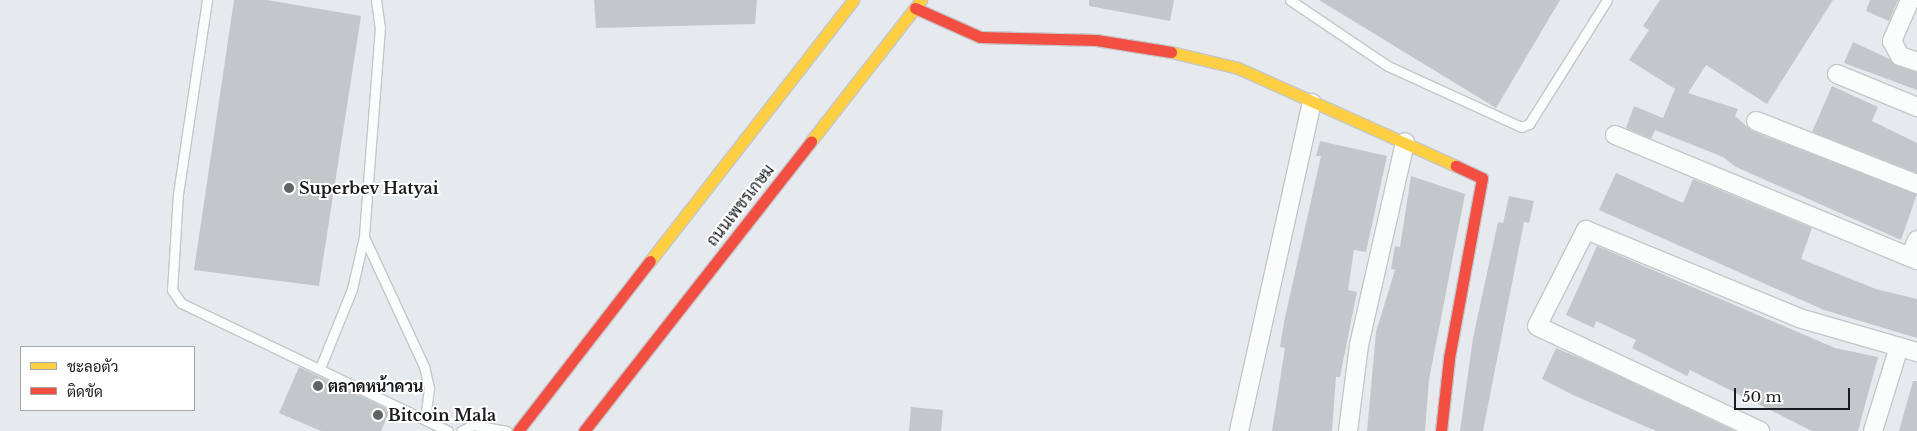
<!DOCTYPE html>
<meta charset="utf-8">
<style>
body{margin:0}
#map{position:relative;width:1917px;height:431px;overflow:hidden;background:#e6eaee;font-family:"Libre Baskerville",Sarabun,serif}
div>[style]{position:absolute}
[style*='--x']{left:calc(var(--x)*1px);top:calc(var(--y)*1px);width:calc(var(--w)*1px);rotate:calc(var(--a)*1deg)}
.building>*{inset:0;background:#c4c7ca}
.roads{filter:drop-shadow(1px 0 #c4c7ca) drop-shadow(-1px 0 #c4c7ca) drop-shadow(0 1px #c4c7ca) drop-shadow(0 -1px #c4c7ca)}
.lane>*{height:9px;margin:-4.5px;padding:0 4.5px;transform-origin:4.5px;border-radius:4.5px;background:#fbfcfc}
.street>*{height:18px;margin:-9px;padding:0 9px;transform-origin:9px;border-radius:9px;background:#fbfcfc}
.slow>*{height:11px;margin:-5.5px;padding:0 5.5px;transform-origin:5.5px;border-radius:5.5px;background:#ffcf43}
.jam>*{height:11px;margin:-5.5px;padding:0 5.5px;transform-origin:5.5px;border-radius:5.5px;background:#f24e42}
.dots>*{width:14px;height:14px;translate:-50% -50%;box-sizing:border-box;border:2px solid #fff;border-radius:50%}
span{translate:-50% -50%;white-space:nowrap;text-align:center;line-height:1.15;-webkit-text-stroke:4px #fff;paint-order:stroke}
.poi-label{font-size:16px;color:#191b1f;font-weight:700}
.left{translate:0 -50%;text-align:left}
.street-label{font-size:16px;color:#191b1f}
.legend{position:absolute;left:20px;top:346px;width:175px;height:65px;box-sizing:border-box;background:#fff;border:1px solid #a3a4a5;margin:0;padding:6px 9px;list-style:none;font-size:15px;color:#191b1f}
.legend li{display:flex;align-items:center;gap:10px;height:25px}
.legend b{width:25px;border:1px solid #a3a4a5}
.scale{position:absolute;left:1734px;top:388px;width:116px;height:22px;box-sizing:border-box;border:2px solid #191b1f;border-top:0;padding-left:6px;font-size:15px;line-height:18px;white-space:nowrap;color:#191b1f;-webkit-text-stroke:4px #fff;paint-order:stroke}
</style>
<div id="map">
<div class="building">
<i style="clip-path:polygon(234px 0,267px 0,361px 16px,319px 286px,194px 270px)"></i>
<i style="clip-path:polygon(594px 0,757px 0,755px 24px,596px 28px)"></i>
<i style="clip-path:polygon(1089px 0,1174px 0,1170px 21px,1089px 6px)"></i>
<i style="clip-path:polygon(1319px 0,1560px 0,1496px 108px)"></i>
<i style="clip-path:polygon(1660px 0,1833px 0,1767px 104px,1706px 65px,1688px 93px,1738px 109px,1735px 116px,1752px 131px,1917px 194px,1901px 240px,1736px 167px,1723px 157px,1655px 130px,1651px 139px,1626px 128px,1634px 106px,1663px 118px,1675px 89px,1629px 60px,1649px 30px,1643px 26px)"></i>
<i style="clip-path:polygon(1870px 0,1898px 0,1889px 21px,1866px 11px)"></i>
<i style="clip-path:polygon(1853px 42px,1917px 72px,1917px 90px,1844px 63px)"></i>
<i style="clip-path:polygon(1832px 86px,1878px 107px,1872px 121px,1917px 143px,1917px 173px,1812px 132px)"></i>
<i style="clip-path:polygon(1320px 141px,1387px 156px,1366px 252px,1354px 250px,1348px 290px,1357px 292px,1340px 377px,1336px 377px,1332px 431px,1272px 431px,1285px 348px,1280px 347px,1284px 322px,1321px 156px,1316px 156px)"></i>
<i style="clip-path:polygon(1616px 173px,1683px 203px,1693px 179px,1812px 228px,1801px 259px,1876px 289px,1917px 299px,1917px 338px,1824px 310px,1599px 210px)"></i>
<i style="clip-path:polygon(1411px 176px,1465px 194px,1429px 380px,1425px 431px,1367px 431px,1376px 332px,1395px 270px,1391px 269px,1395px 246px,1400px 247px)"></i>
<i style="clip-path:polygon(1509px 196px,1534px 201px,1529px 223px,1524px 222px,1483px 431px,1460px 431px,1473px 338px,1498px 222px,1503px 223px)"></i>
<i style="clip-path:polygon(1597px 246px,1835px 348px,1878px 357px,1858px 431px,1812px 431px,1690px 370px,1687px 376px,1632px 348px,1636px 340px,1596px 321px,1594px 328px,1566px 315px)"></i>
<i style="clip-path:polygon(1556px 348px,1587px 361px,1735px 431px,1656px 431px,1573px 395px,1542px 379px)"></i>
<i style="clip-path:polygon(299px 367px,390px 410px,381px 431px,321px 431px,279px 413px)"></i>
<i style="clip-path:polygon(1913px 381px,1917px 381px,1917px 431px,1899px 431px)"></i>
<i style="clip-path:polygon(911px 407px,943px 410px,941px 431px,909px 431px)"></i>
</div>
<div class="roads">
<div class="lane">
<i style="--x:207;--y:0;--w:195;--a:98.5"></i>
<i style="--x:178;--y:193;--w:97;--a:93.5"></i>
<i style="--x:172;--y:290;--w:16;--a:55"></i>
<i style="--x:181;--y:303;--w:296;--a:25.6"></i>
<i style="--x:376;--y:0;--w:27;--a:82"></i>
<i style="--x:380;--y:27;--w:211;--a:94.4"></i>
<i style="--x:364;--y:237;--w:142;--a:65.1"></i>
<i style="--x:424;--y:366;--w:23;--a:77"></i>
<i style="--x:429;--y:388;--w:31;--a:97"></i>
<i style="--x:1290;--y:0;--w:118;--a:34"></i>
<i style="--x:1388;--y:66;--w:146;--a:24.6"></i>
<i style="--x:1521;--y:127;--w:9;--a:-21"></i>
<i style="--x:1529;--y:124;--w:146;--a:-57.8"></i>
<i style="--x:320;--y:368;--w:85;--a:-67.9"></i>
<i style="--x:352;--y:289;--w:53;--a:-77"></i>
<i style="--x:461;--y:431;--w:13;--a:-27"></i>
<i style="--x:473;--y:425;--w:34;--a:10"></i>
</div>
<div class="street">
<i style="--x:1910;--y:0;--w:45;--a:113.7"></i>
<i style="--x:1892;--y:41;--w:17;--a:62"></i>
<i style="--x:1900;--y:56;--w:18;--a:19"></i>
<i style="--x:1837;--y:74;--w:87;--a:22.4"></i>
<i style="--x:1756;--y:121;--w:173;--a:21.4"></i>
<i style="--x:1615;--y:135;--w:327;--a:22.5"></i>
<i style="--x:1910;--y:257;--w:18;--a:-68"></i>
<i style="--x:1239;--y:431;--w:336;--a:-77.5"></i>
<i style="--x:1348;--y:431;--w:87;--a:-82.7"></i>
<i style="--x:1359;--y:345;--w:208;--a:-77.2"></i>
<i style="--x:1760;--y:431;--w:246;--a:-154.8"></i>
<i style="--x:1537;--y:326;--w:108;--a:-63"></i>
<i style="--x:1586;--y:230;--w:230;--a:22.4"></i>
<i style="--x:1799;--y:318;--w:123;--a:16.1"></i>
<i style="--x:1873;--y:431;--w:88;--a:-72.8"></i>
</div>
<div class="slow">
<i style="--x:1171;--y:52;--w:69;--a:13.4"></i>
<i style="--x:1238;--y:68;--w:239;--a:24.2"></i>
<i style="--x:811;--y:141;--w:179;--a:-52"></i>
<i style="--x:650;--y:261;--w:331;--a:-52.1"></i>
</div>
<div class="jam">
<i style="--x:915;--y:8;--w:71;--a:24"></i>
<i style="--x:980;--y:37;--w:116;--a:1.5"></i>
<i style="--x:1096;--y:40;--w:76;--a:9.1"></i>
<i style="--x:518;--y:431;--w:215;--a:-52.2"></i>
<i style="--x:584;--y:431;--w:368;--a:-51.9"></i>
<i style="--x:1441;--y:431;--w:73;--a:-83.7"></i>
<i style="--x:1449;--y:358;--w:183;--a:-79.6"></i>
<i style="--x:1482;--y:178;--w:29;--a:-155"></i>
</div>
</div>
<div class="dots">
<i style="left:289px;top:188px;background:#616367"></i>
<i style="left:318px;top:386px;background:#616367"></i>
<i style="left:378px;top:415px;background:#616367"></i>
</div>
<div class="poi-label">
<span class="left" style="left:299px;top:188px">Superbev Hatyai</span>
<span class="left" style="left:328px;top:386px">ตลาดหน้าควน</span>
<span class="left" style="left:388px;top:415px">Bitcoin Mala</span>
</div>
<div class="street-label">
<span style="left:740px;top:205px;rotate:-52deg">ถนนเพชรเกษม</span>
</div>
<ul class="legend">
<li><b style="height:6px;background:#ffcf43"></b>ชะลอตัว</li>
<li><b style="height:6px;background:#f24e42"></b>ติดขัด</li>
</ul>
<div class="scale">50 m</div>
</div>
